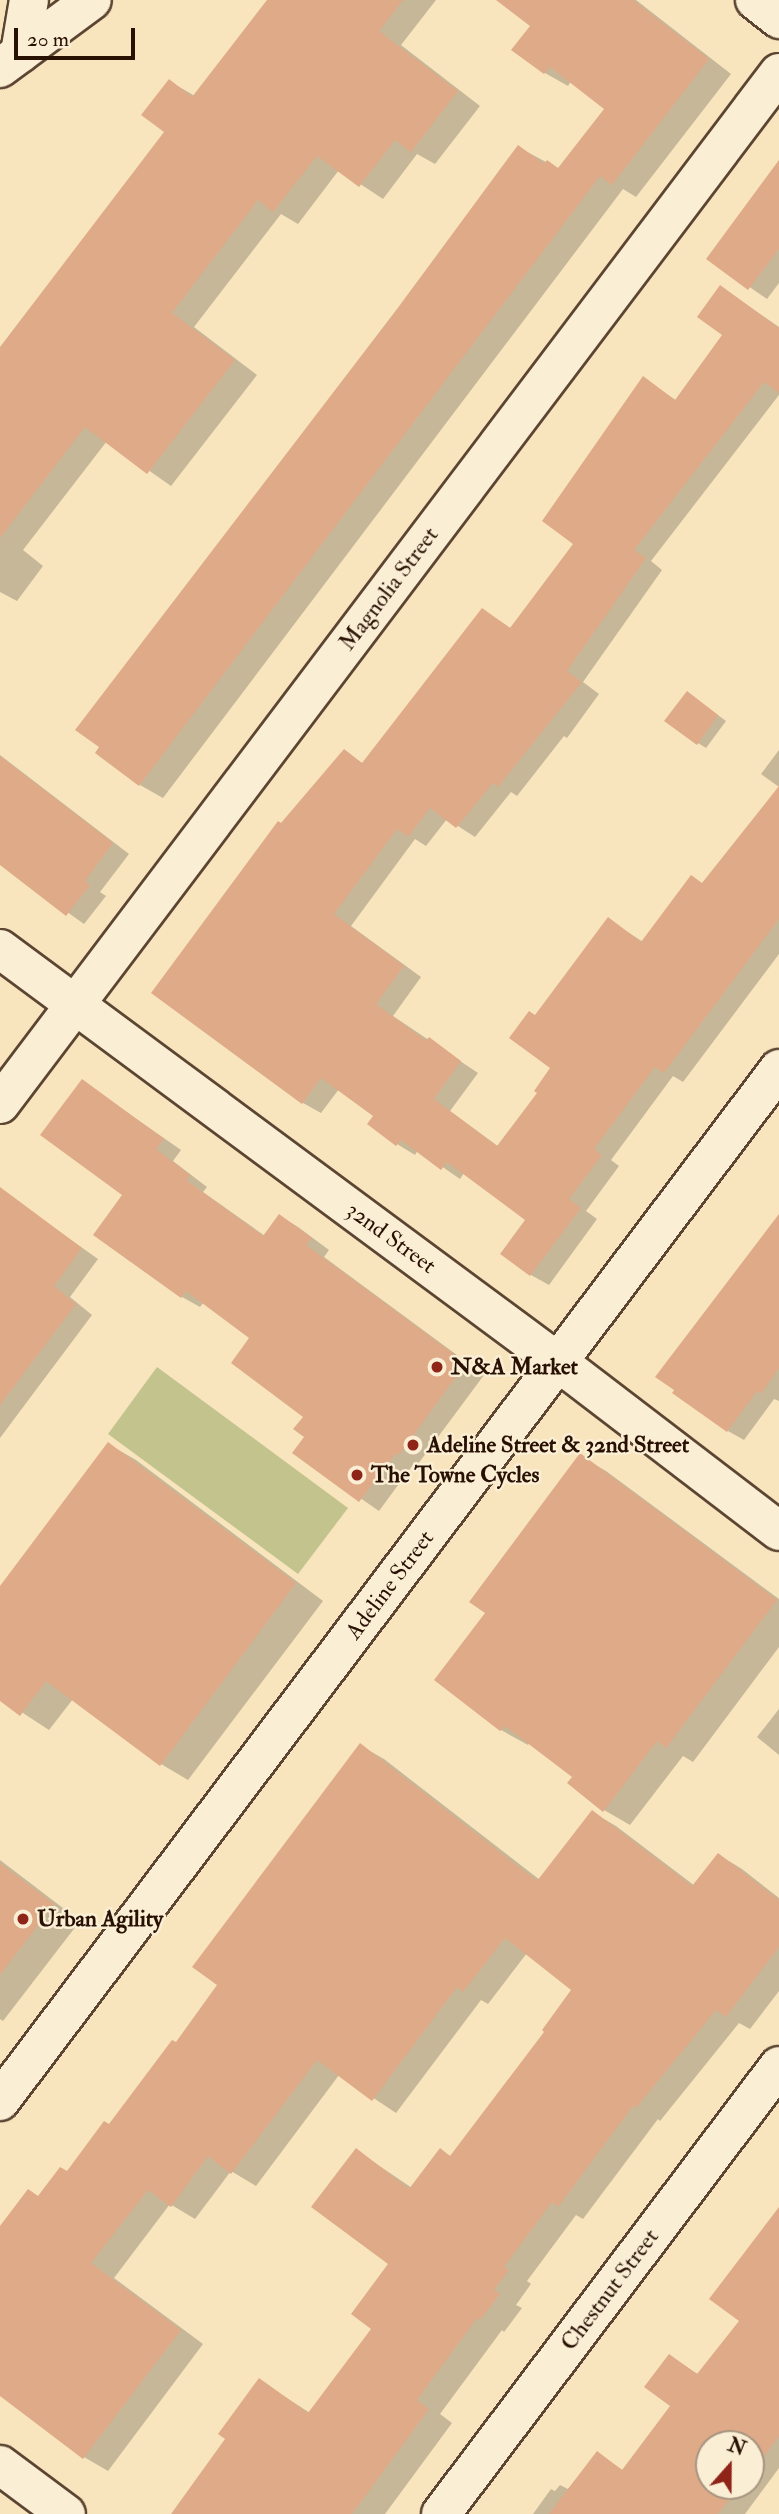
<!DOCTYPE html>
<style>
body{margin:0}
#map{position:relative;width:779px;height:2514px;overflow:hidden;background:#f8e5be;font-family:"IM FELL Double Pica",serif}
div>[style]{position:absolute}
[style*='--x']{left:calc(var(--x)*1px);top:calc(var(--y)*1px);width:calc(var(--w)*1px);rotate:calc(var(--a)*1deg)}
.green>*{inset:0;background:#c3c38e}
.shadow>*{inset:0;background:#0003}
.building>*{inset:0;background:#dfaa87}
.roads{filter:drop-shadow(2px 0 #5c4532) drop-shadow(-2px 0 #5c4532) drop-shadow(0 2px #5c4532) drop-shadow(0 -2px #5c4532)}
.street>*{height:38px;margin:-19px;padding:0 19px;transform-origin:19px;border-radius:19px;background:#faeed5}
.secondary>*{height:38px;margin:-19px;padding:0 19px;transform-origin:19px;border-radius:19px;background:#faeed5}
.dots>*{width:19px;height:19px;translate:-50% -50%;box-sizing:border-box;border:4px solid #faeed5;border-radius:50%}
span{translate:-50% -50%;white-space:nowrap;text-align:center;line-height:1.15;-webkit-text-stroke:5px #faeed5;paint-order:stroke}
.street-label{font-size:23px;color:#281003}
.poi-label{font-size:23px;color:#281003;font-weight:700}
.left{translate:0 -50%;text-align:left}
.north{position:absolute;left:695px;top:2430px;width:70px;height:70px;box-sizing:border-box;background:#faeed5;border:2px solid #a69581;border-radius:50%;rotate:21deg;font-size:19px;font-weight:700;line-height:28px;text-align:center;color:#281003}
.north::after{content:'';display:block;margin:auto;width:24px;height:32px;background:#8f2418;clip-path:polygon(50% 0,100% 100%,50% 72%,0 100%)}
.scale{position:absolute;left:14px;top:28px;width:121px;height:32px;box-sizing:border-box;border:4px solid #281003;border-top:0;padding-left:9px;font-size:21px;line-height:24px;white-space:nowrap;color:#281003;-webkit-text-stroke:5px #faeed5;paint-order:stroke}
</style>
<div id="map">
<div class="green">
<i style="clip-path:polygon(157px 1367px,348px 1508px,298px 1574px,108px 1434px)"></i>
</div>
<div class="shadow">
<i style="clip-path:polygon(271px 0,436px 0,401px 45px,480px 106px,435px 164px,417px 154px,383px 199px,339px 170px,298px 224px,281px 214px,194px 327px,257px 375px,171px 486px,107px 441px,23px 550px,43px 566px,17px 601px,0 592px,0 350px,167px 132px,169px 81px,195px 96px)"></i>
<i style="clip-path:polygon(499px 0,636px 0,731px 74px,636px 197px,623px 189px,163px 798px,140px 785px,398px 310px,518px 147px,559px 169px,606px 108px,571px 81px,568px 86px,545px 73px,533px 26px)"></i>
<i style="clip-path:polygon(779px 166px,779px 283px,767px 299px,709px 259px)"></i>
<i style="clip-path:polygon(721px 287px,779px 327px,779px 395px,651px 561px,662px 570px,583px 682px,599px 694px,567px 738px,564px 736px,517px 796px,511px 792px,475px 837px,447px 819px,426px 846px,415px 839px,351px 926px,421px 977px,393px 1016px,478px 1073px,450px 1111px,499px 1147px,539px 1092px,553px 1068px,535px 1016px,608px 919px,643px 942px,703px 884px,779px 789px,779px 954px,683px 1082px,673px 1076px,611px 1160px,619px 1166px,586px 1211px,597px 1219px,549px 1285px,531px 1275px,527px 1219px,464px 1173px,460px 1179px,418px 1150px,415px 1155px,397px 1144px,375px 1116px,339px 1089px,321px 1113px,303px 1103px,154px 993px,282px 825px,344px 752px,364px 764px,483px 610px,512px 629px,575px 544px,643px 378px,677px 401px,725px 334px)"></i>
<i style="clip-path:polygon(695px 698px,726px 721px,706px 748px,698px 743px)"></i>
<i style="clip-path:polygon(779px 750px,779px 787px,761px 774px)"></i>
<i style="clip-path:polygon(0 755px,129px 854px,100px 892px,106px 896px,84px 924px,0 864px)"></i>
<i style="clip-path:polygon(82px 1081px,181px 1150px,173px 1161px,207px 1187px,203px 1192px,265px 1236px,280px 1216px,298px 1227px,329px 1250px,324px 1257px,484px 1375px,418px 1464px,415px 1462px,379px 1511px,295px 1453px,307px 1437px,305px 1416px,252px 1337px,204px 1302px,200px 1307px,182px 1297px,124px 1195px)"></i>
<i style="clip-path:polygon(5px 1193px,98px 1259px,70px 1297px,92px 1315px,0 1438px,0 1200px)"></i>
<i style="clip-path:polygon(779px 1215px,779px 1401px,774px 1399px,744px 1440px,728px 1431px)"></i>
<i style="clip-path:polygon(108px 1444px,136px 1460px,323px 1601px,188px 1780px,161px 1764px,73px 1699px,49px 1730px,0 1698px,0 1589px)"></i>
<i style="clip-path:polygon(580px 1456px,606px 1471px,779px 1599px,779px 1647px,693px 1762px,683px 1756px,630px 1825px,604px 1810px,574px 1776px,529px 1743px,528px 1745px,501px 1730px,487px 1613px)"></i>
<i style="clip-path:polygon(779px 1709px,779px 1755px,757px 1737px)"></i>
<i style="clip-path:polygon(361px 1746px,384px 1759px,540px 1880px,592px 1812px,616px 1826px,695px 1886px,719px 1855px,742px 1869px,779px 1898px,779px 1991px,750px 2029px,739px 2023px,660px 2121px,658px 2119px,583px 2219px,576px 2215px,527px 2281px,531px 2284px,516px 2305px,522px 2308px,504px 2332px,502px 2330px,440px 2414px,452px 2423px,385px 2514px,189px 2514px,259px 2380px,310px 2413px,374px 2329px,391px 2264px,356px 2150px,412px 2188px,440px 2150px,452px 2157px,547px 2031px,574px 1989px,527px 1953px,488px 2004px,481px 2000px,396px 2113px,339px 2075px,256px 2186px,231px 2171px,195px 2219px,170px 2204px,114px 2278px,203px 2344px,108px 2471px,84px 2457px,0 2394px,0 2229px,68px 2173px,177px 2044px,219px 1985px)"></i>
<i style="clip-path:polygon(0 1860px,80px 1921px,3px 2021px,0 2019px)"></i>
<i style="clip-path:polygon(evenodd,779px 2210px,779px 2468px,745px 2514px,533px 2514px,551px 2489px,555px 2491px,560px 2485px,568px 2489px,597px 2453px,624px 2471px,672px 2406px,670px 2356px,699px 2375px,741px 2320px,779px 2210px,709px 2444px,751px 2444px,751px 2486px,709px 2486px,709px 2444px)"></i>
</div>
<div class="building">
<i style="clip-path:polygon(267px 0,403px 0,379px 31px,458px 91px,411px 152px,395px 140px,359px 187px,317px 156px,273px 212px,258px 200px,172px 313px,235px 360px,147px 474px,85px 427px,0 538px,0 347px,164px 132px,141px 115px,169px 79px,192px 97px)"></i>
<i style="clip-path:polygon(496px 0,633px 0,709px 59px,612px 185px,600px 176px,139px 786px,95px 753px,99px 747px,75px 730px,397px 309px,518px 145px,544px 164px,547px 160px,558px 168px,604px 109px,550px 67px,544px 74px,511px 50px,530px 26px)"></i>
<i style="clip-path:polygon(779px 160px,779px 249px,748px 290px,706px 259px)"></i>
<i style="clip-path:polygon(720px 285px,779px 328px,779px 393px,764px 382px,634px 550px,646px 558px,567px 671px,582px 682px,498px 787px,493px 783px,456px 828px,430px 808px,408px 837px,397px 829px,334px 914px,404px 966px,376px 1004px,426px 1041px,429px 1037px,461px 1061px,434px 1099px,497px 1146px,537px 1093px,534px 1091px,550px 1068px,509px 1038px,529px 1011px,535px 1015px,608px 917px,641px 942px,691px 875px,702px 883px,779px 786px,779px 919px,664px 1073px,655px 1067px,594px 1149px,602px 1155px,569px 1199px,581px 1208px,530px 1276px,500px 1254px,525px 1220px,447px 1162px,441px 1170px,401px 1140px,396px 1146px,367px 1124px,373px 1116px,321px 1078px,302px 1104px,151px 993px,278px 821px,281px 823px,344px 749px,362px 763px,482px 608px,510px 628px,573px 544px,542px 521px,643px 376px,675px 400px,722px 335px,697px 317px)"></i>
<i style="clip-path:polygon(687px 691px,718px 715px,697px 745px,664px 721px)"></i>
<i style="clip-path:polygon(0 756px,113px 843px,85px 881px,90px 885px,66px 916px,0 865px)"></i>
<i style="clip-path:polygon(82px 1079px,164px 1139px,156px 1149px,190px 1175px,186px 1180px,263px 1236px,279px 1214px,312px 1238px,306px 1245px,466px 1363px,399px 1455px,396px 1453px,359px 1502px,292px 1453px,304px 1437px,293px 1429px,303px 1417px,231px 1363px,249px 1338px,186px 1291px,181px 1298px,93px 1235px,122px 1195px,40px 1135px)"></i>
<i style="clip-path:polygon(0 1187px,82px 1248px,54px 1286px,76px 1304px,0 1405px)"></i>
<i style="clip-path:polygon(779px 1214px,779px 1368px,761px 1394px,757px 1391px,727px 1432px,672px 1393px,674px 1390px,655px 1377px)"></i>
<i style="clip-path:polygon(108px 1442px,296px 1583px,160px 1766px,46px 1681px,20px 1716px,0 1701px,0 1586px)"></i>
<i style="clip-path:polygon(580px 1453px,777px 1600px,666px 1748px,657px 1741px,603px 1812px,567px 1783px,572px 1777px,505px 1726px,500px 1731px,434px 1680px,485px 1613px,469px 1602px)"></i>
<i style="clip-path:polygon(360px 1743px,537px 1881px,592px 1810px,692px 1886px,718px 1853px,779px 1900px,779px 1947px,726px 2017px,716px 2010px,636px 2108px,633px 2106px,558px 2207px,552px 2202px,504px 2267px,509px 2270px,494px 2290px,500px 2294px,480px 2320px,477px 2318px,417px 2400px,429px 2409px,352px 2514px,171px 2514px,225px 2439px,218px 2434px,259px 2378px,308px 2413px,371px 2329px,351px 2314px,388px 2264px,311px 2207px,356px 2148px,409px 2189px,440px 2148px,450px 2156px,544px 2032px,542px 2030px,571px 1990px,505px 1938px,463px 1992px,457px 1987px,372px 2101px,317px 2060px,231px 2174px,208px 2156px,171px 2207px,148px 2190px,91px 2263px,181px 2330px,83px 2459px,0 2396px,0 2226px,28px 2189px,38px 2196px,60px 2167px,67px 2171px,104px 2121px,109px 2124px,172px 2040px,176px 2042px,217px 1985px,192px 1967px)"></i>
<i style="clip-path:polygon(0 1863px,54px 1904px,0 1975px)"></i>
<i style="clip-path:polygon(779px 2207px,779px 2436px,754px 2470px,751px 2471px,751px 2444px,709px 2444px,709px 2486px,740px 2486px,718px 2514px,549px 2514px,597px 2451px,622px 2470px,670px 2406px,644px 2387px,669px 2354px,697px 2374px,739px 2321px,709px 2299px)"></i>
</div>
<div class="roads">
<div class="street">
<i style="--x:755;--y:0;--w:31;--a:38"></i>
<i style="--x:20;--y:53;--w:54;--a:-80.4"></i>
<i style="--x:0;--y:949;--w:694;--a:36.51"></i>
<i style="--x:558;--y:1362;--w:278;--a:37.4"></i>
<i style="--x:0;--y:1104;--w:1292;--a:-52.93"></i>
<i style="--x:0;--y:2465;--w:82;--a:36.6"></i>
<i style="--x:441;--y:2514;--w:561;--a:-52.97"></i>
</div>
<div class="secondary">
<i style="--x:0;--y:68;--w:114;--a:-36.5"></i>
<i style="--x:0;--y:2101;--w:1293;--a:-52.95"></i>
</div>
</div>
<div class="dots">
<i style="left:437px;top:1367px;background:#8f2418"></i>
<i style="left:413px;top:1445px;background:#8f2418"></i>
<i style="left:357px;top:1475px;background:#8f2418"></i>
<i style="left:23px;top:1919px;background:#8f2418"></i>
</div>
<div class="street-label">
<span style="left:389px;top:589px;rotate:-53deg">Magnolia Street</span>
<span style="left:391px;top:1238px;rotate:36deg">32nd Street</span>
<span style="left:390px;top:1585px;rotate:-53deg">Adeline Street</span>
<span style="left:610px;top:2290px;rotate:-53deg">Chestnut Street</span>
</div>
<div class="poi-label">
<span class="left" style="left:451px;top:1367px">N&amp;A Market</span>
<span class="left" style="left:427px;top:1445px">Adeline Street &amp; 32nd Street</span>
<span class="left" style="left:371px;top:1475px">The Towne Cycles</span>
<span class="left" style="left:37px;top:1919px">Urban Agility</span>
</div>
<div class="north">N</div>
<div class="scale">20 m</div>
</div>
